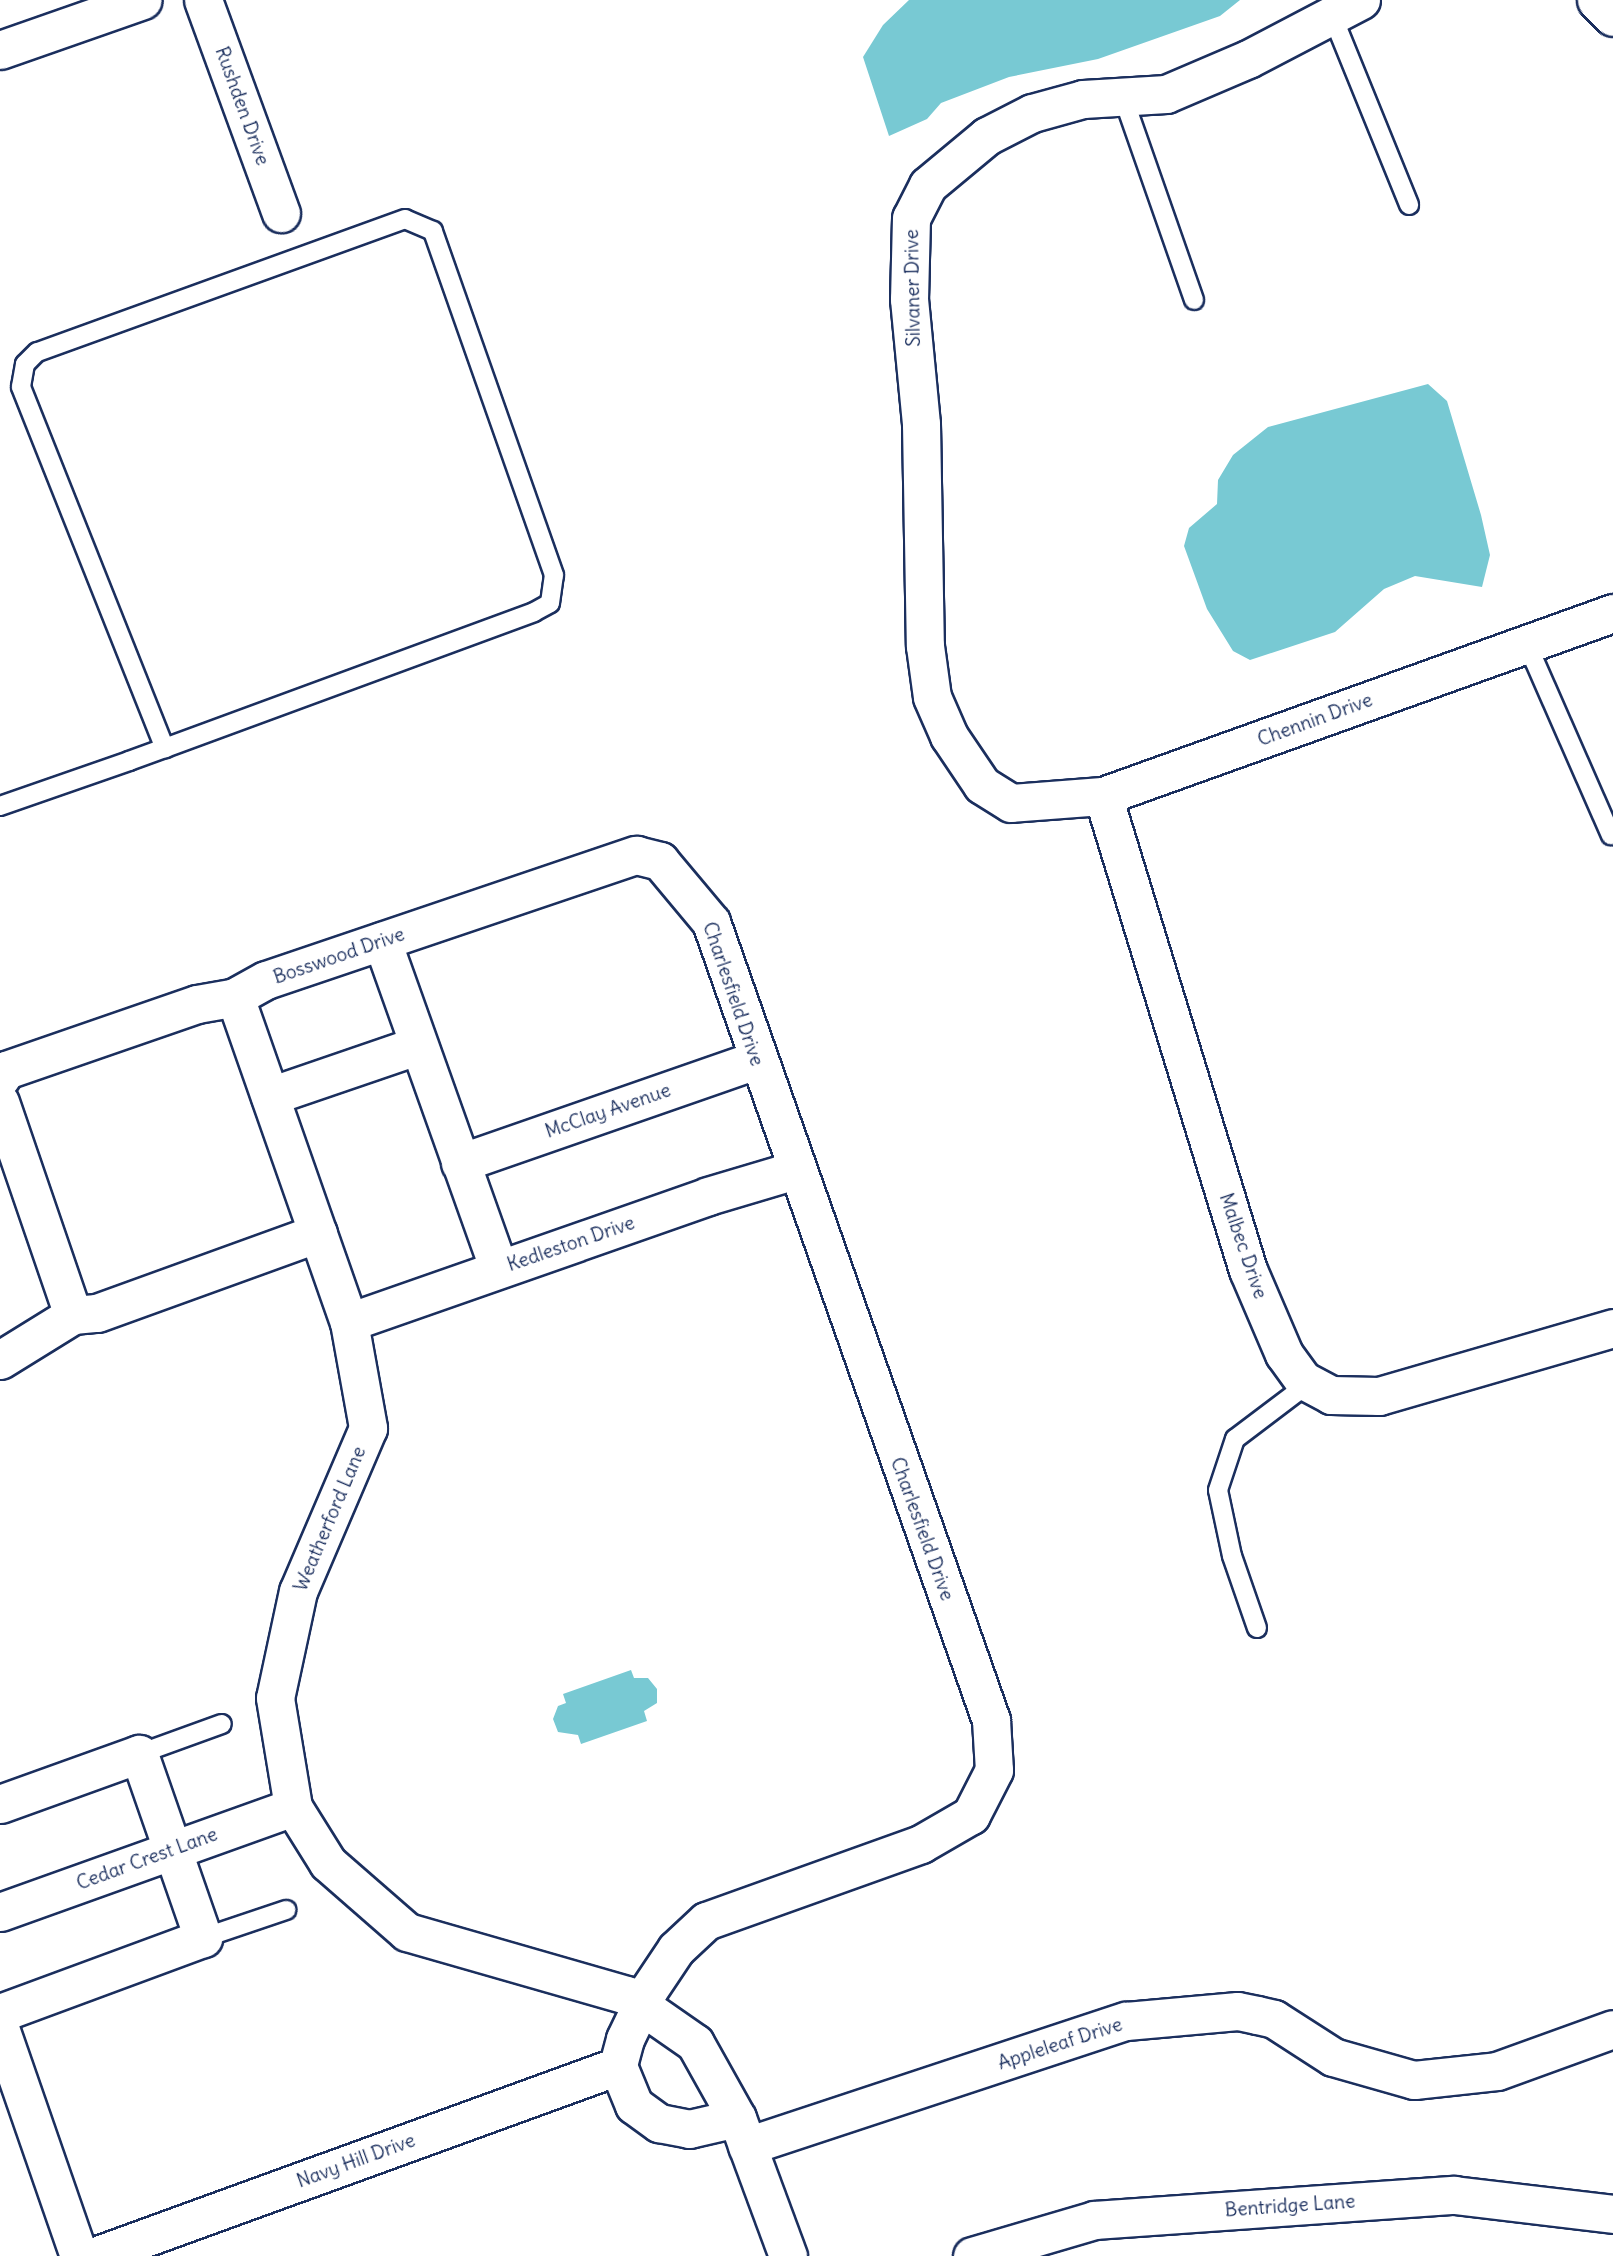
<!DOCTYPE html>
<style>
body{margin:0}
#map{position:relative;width:1613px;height:2256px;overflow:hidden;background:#fff;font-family:Delius,sans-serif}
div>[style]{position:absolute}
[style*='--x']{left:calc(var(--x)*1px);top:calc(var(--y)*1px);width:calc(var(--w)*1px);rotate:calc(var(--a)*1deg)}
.water>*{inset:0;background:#78c9d3}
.roads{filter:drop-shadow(2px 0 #1b2f5e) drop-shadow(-2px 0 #1b2f5e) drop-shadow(0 2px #1b2f5e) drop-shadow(0 -2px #1b2f5e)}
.lane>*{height:18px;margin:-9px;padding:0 9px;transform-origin:9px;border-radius:9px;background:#fff}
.street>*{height:37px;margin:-18.5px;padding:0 18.5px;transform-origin:18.5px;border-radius:18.5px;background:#fff}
span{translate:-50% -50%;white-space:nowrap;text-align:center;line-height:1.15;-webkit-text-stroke:7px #fff;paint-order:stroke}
.street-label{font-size:19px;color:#1b2f5e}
</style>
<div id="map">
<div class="water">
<i style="clip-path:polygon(909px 0,1240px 0,1220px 16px,1098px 59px,1009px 77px,941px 103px,927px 119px,889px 136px,863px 57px,883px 25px)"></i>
<i style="clip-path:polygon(1428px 384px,1447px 401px,1481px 515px,1490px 555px,1482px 587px,1415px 576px,1384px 589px,1335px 632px,1250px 660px,1233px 651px,1207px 609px,1184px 546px,1189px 528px,1217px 504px,1218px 480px,1233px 455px,1268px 427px)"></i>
<i style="clip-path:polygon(631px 1670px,634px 1678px,648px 1678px,657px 1689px,657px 1703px,644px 1711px,647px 1721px,581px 1744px,578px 1735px,558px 1732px,553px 1719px,558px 1706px,566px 1703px,563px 1694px)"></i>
</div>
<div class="roads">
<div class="lane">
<i style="--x:1332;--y:15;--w:205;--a:67.9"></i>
<i style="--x:1123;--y:97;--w:215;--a:70.7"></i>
<i style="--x:1527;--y:644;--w:209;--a:66.3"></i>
<i style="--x:0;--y:806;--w:137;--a:-19.2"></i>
<i style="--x:129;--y:761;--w:38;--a:-20"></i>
<i style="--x:165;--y:748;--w:393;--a:-20.2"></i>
<i style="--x:534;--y:612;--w:18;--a:-29"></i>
<i style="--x:550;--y:603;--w:28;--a:-82"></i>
<i style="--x:554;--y:575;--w:365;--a:-109.4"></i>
<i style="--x:433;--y:231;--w:30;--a:-157"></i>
<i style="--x:405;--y:219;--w:391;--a:160.1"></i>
<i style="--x:37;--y:352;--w:17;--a:135"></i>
<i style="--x:25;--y:364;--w:23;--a:100"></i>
<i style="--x:21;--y:387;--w:389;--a:68.3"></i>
<i style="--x:1257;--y:1628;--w:76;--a:-109.1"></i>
<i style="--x:1232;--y:1556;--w:67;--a:-102"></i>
<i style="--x:1218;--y:1490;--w:54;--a:-71.6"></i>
<i style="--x:1235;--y:1439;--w:93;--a:-37.1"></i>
<i style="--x:139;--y:1754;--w:88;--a:-19.9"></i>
<i style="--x:203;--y:1938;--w:88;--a:-18.6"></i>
</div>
<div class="street">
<i style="--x:203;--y:0;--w:227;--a:69.9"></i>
<i style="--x:1361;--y:0;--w:127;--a:152.4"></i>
<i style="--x:1248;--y:59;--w:89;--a:156.9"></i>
<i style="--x:1166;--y:94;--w:83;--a:176.6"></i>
<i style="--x:1083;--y:99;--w:53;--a:164.6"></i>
<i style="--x:1032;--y:113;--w:51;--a:152.9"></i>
<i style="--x:987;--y:136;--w:77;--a:140.3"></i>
<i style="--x:928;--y:185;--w:37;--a:117"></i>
<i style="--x:911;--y:218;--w:81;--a:91.4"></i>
<i style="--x:909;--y:299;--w:126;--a:84.5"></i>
<i style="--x:921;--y:424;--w:222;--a:89"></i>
<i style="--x:925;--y:646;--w:51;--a:82.2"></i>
<i style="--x:932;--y:697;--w:43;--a:66.4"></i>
<i style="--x:949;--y:736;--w:59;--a:56"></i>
<i style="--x:982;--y:785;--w:34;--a:32"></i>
<i style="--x:1011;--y:803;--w:92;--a:-4.4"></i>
<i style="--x:1103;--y:796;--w:542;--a:-19.74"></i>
<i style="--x:1596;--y:0;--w:24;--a:45"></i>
<i style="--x:0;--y:50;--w:151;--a:-19.3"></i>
<i style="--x:1103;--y:796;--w:496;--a:73"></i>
<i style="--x:1248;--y:1270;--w:91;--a:66.8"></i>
<i style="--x:1284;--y:1354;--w:32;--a:54"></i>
<i style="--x:1303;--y:1380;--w:32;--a:28"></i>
<i style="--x:1331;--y:1395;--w:48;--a:1.2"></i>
<i style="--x:1379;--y:1396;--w:244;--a:-16.2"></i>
<i style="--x:382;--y:941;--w:348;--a:70.4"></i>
<i style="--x:235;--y:997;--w:344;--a:70.7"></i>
<i style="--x:349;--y:1322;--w:108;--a:79.8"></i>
<i style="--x:368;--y:1428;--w:177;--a:113.2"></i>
<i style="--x:298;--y:1591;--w:109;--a:102.1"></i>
<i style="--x:275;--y:1698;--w:110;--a:80.6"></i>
<i style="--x:293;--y:1807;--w:66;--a:58"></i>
<i style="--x:328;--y:1863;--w:105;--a:41.1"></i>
<i style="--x:407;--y:1932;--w:228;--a:16"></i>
<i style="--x:626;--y:1995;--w:84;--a:34.8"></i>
<i style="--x:695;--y:2043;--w:86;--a:60.8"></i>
<i style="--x:737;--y:2118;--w:147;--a:69.7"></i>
<i style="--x:0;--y:1079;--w:11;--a:-56"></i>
<i style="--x:6;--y:1070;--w:202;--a:-19.1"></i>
<i style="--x:197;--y:1004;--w:39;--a:-10"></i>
<i style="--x:235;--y:997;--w:35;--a:-29"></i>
<i style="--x:266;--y:980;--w:391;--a:-18.7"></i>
<i style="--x:636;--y:855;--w:25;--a:14"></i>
<i style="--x:660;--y:861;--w:80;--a:50.1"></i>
<i style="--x:711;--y:922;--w:846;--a:70.67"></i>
<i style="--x:991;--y:1720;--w:50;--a:86.6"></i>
<i style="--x:994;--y:1770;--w:51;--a:117.1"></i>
<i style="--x:971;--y:1815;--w:58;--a:149.9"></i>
<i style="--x:921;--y:1844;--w:228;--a:160.3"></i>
<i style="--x:706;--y:1921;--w:41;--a:137"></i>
<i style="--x:676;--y:1949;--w:50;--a:123.7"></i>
<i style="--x:648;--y:1991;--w:53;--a:115.6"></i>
<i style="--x:625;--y:2039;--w:28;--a:105"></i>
<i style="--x:618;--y:2066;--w:42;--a:67.7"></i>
<i style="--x:634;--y:2105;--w:31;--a:36"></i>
<i style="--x:659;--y:2123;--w:31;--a:11"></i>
<i style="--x:689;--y:2129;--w:49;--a:-12.9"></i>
<i style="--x:270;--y:1096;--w:154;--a:-18.9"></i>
<i style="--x:0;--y:1102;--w:225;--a:71.1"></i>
<i style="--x:460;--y:1163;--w:313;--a:-19.2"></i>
<i style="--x:349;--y:1322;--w:380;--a:-19.3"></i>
<i style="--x:708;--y:1196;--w:91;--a:-16.6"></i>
<i style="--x:0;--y:1360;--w:86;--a:-31.7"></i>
<i style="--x:73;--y:1315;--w:24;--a:-5"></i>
<i style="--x:97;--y:1313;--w:235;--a:-19.9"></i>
<i style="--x:0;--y:1804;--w:148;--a:-19.8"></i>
<i style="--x:139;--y:1754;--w:195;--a:70.8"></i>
<i style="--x:203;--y:1938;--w:216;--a:159.7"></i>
<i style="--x:0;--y:1912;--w:311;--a:-19.7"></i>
<i style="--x:0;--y:2028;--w:241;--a:70.9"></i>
<i style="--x:747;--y:2146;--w:399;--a:-18.3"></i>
<i style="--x:1126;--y:2021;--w:112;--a:-5.1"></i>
<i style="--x:1238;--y:2011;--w:19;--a:12"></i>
<i style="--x:1257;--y:2015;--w:17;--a:13"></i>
<i style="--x:1274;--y:2019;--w:70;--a:32.8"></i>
<i style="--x:1333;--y:2057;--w:84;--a:15.9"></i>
<i style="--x:1414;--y:2080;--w:83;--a:-6.2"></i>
<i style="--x:1497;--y:2071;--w:123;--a:-19.9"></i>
<i style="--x:95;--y:2256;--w:556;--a:-19.97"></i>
<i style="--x:972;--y:2256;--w:127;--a:-16.4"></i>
<i style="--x:1094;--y:2220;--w:361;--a:-4"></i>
<i style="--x:1454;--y:2195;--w:160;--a:6.8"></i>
</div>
</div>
<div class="street-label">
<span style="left:242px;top:106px;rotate:70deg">Rushden Drive</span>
<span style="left:913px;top:288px;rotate:-91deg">Silvaner Drive</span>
<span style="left:1315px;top:720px;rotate:-20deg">Chennin Drive</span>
<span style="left:339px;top:956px;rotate:-19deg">Bosswood Drive</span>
<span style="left:733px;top:994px;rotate:71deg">Charlesfield Drive</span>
<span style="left:608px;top:1111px;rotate:-19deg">McClay Avenue</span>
<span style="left:571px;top:1244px;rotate:-19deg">Kedleston Drive</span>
<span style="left:1243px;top:1246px;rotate:71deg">Malbec Drive</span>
<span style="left:330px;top:1519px;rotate:-67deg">Weatherford Lane</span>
<span style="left:922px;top:1529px;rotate:70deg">Charlesfield Drive</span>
<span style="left:147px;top:1859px;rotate:-20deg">Cedar Crest Lane</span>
<span style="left:1060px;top:2044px;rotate:-18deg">Appleleaf Drive</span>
<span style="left:356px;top:2161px;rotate:-20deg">Navy Hill Drive</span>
<span style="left:1290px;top:2206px;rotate:-4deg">Bentridge Lane</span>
</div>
</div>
